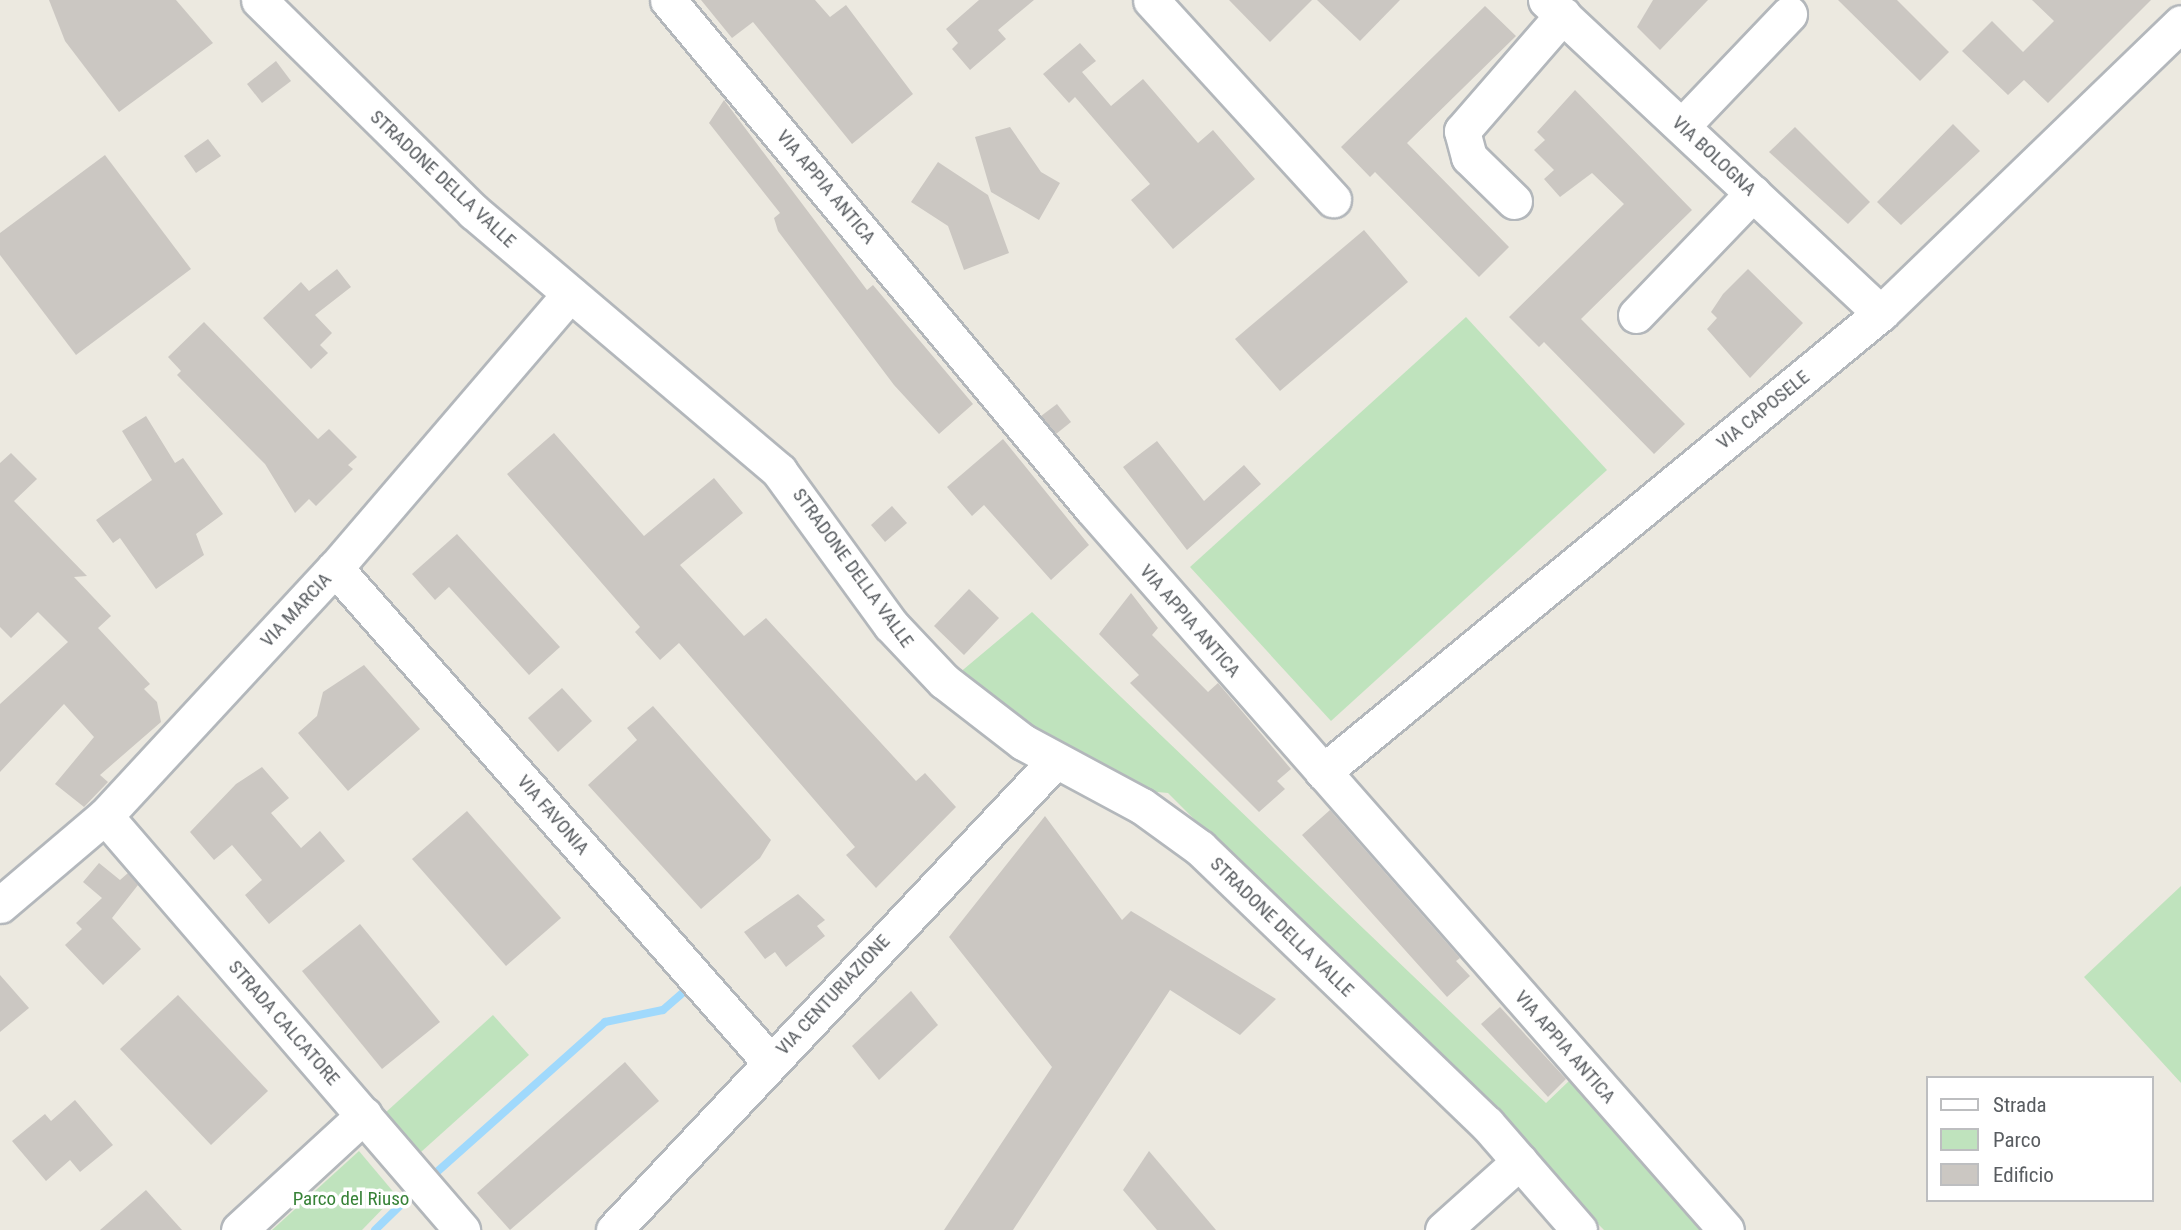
<!DOCTYPE html>
<style>
body{margin:0}
#map{position:relative;width:2181px;height:1230px;overflow:hidden;background:#ece9e0;font-family:"Roboto Condensed",sans-serif}
div>[style]{position:absolute}
[style*='--x']{left:calc(var(--x)*1px);top:calc(var(--y)*1px);width:calc(var(--w)*1px);rotate:calc(var(--a)*1deg)}
.green>*{inset:0;background:#bfe3bd}
.stream>*{height:8px;margin:-4px;padding:0 4px;transform-origin:4px;border-radius:4px;background:#a0d9fc}
.building>*{inset:0;background:#cbc7c2}
.roads{filter:drop-shadow(2px 0 #b3b7bb) drop-shadow(-2px 0 #b3b7bb) drop-shadow(0 2px #b3b7bb) drop-shadow(0 -2px #b3b7bb)}
.minor>*{height:35px;margin:-17.5px;padding:0 17.5px;transform-origin:17.5px;border-radius:17.5px;background:#fff}
span{translate:-50% -50%;white-space:nowrap;text-align:center;line-height:1.15;-webkit-text-stroke:7px #fff;paint-order:stroke}
.street-label{font-size:19px;color:#595d61}
.park-label{font-size:19px;color:#378237}
.legend{position:absolute;left:1926px;top:1076px;width:228px;height:126px;box-sizing:border-box;background:#fff;border:2px solid #bdbec0;margin:0;padding:9px 12px;list-style:none;font-size:21px;color:#595d61}
.legend li{display:flex;align-items:center;gap:14px;height:35px}
.legend b{width:35px;border:2px solid #bdbec0}
</style>
<div id="map">
<div class="green">
<i style="clip-path:polygon(1466px 317px,1607px 470px,1331px 721px,1190px 567px)"></i>
<i style="clip-path:polygon(1032px 612px,1546px 1103px,1569px 1081px,1700px 1230px,1604px 1230px,1168px 793px,1147px 791px,1060px 752px,958px 674px)"></i>
<i style="clip-path:polygon(2181px 886px,2181px 1083px,2084px 977px)"></i>
<i style="clip-path:polygon(493px 1015px,529px 1055px,421px 1152px,385px 1113px)"></i>
<i style="clip-path:polygon(359px 1151px,396px 1195px,362px 1230px,272px 1230px)"></i>
</div>
<div class="stream">
<i style="--x:429;--y:1179;--w:236;--a:-41.7"></i>
<i style="--x:605;--y:1022;--w:59;--a:-11.7"></i>
<i style="--x:663;--y:1010;--w:30;--a:-41"></i>
<i style="--x:375;--y:1230;--w:57;--a:-44.3"></i>
</div>
<div class="building">
<i style="clip-path:polygon(49px 0,176px 0,213px 43px,119px 112px,65px 41px)"></i>
<i style="clip-path:polygon(701px 0,815px 0,830px 17px,846px 5px,913px 94px,852px 144px,753px 22px,732px 38px)"></i>
<i style="clip-path:polygon(979px 0,1034px 0,998px 30px,1006px 39px,970px 70px,952px 49px,958px 43px,946px 29px)"></i>
<i style="clip-path:polygon(1229px 0,1312px 0,1270px 42px)"></i>
<i style="clip-path:polygon(1317px 0,1400px 0,1360px 41px)"></i>
<i style="clip-path:polygon(1653px 0,1708px 0,1660px 50px,1637px 27px)"></i>
<i style="clip-path:polygon(1838px 0,1897px 0,1949px 52px,1920px 81px)"></i>
<i style="clip-path:polygon(2032px 0,2151px 0,2048px 103px,2024px 80px,2008px 95px,1962px 51px,1992px 21px,2023px 52px,2054px 21px)"></i>
<i style="clip-path:polygon(1485px 6px,1516px 36px,1407px 143px,1509px 247px,1479px 277px,1375px 172px,1370px 177px,1341px 147px)"></i>
<i style="clip-path:polygon(1080px 43px,1096px 61px,1082px 72px,1111px 106px,1143px 79px,1198px 143px,1213px 130px,1255px 179px,1173px 249px,1131px 200px,1150px 184px,1075px 97px,1069px 103px,1043px 74px)"></i>
<i style="clip-path:polygon(276px 61px,291px 81px,262px 103px,247px 84px)"></i>
<i style="clip-path:polygon(1575px 90px,1692px 210px,1581px 319px,1685px 424px,1654px 454px,1544px 342px,1539px 347px,1509px 317px,1624px 204px,1592px 173px,1560px 197px,1544px 179px,1554px 170px,1534px 150px,1545px 140px,1537px 132px)"></i>
<i style="clip-path:polygon(724px 100px,867px 290px,873px 285px,973px 404px,939px 434px,894px 385px,778px 231px,774px 218px,780px 213px,709px 123px)"></i>
<i style="clip-path:polygon(1953px 124px,1980px 151px,1901px 225px,1877px 202px)"></i>
<i style="clip-path:polygon(1010px 127px,1041px 172px,1060px 183px,1039px 220px,991px 192px,975px 137px)"></i>
<i style="clip-path:polygon(1795px 127px,1870px 202px,1848px 224px,1769px 152px)"></i>
<i style="clip-path:polygon(208px 139px,221px 156px,196px 173px,184px 156px)"></i>
<i style="clip-path:polygon(105px 155px,191px 269px,76px 355px,0 255px,0 233px)"></i>
<i style="clip-path:polygon(938px 162px,988px 195px,1009px 253px,964px 270px,948px 226px,911px 202px)"></i>
<i style="clip-path:polygon(1364px 230px,1408px 282px,1280px 391px,1235px 339px)"></i>
<i style="clip-path:polygon(337px 269px,351px 287px,315px 315px,332px 333px,320px 345px,328px 353px,311px 369px,263px 318px,301px 282px,309px 291px)"></i>
<i style="clip-path:polygon(1748px 269px,1803px 323px,1750px 378px,1707px 329px,1717px 318px,1711px 312px,1723px 294px)"></i>
<i style="clip-path:polygon(204px 322px,318px 439px,329px 429px,357px 457px,348px 465px,353px 469px,316px 506px,309px 499px,295px 513px,265px 464px,177px 375px,181px 371px,168px 357px)"></i>
<i style="clip-path:polygon(1057px 404px,1071px 422px,1056px 434px,1041px 416px)"></i>
<i style="clip-path:polygon(146px 416px,175px 463px,183px 458px,223px 514px,196px 534px,204px 555px,156px 589px,120px 538px,113px 543px,96px 520px,152px 480px,122px 431px)"></i>
<i style="clip-path:polygon(554px 433px,644px 536px,714px 478px,743px 513px,680px 565px,744px 636px,766px 618px,916px 781px,925px 773px,956px 807px,876px 888px,846px 855px,855px 847px,679px 643px,660px 660px,635px 632px,640px 627px,507px 474px)"></i>
<i style="clip-path:polygon(1003px 439px,1089px 545px,1051px 580px,984px 505px,972px 516px,947px 487px)"></i>
<i style="clip-path:polygon(1157px 441px,1204px 501px,1244px 465px,1261px 484px,1187px 550px,1123px 467px)"></i>
<i style="clip-path:polygon(11px 453px,37px 479px,14px 501px,87px 576px,74px 577px,111px 616px,98px 628px,150px 684px,144px 689px,157px 702px,161px 722px,100px 775px,108px 782px,84px 807px,55px 784px,94px 737px,64px 704px,0 772px,0 704px,68px 642px,38px 612px,11px 638px,0 627px,0 463px)"></i>
<i style="clip-path:polygon(892px 506px,907px 523px,885px 542px,871px 525px)"></i>
<i style="clip-path:polygon(457px 534px,560px 647px,529px 675px,449px 587px,435px 600px,412px 574px)"></i>
<i style="clip-path:polygon(969px 589px,999px 618px,964px 655px,934px 626px)"></i>
<i style="clip-path:polygon(1131px 593px,1158px 628px,1152px 635px,1208px 692px,1218px 683px,1291px 769px,1277px 781px,1285px 789px,1259px 812px,1130px 683px,1139px 675px,1099px 634px)"></i>
<i style="clip-path:polygon(364px 665px,420px 729px,348px 791px,298px 733px,317px 716px,323px 692px)"></i>
<i style="clip-path:polygon(562px 688px,592px 721px,558px 752px,528px 718px)"></i>
<i style="clip-path:polygon(653px 706px,771px 840px,760px 858px,701px 909px,588px 785px,637px 740px,627px 728px)"></i>
<i style="clip-path:polygon(262px 767px,289px 798px,271px 813px,301px 848px,320px 831px,345px 861px,269px 924px,245px 895px,262px 880px,232px 845px,214px 860px,190px 832px,236px 784px)"></i>
<i style="clip-path:polygon(1330px 810px,1460px 958px,1456px 961px,1470px 976px,1447px 997px,1302px 835px)"></i>
<i style="clip-path:polygon(467px 811px,561px 918px,506px 966px,412px 859px)"></i>
<i style="clip-path:polygon(1045px 816px,1122px 920px,1131px 911px,1276px 999px,1240px 1035px,1170px 990px,1013px 1230px,944px 1230px,1052px 1067px,949px 937px)"></i>
<i style="clip-path:polygon(99px 863px,120px 880px,128px 873px,138px 885px,112px 918px,141px 949px,103px 985px,65px 945px,82px 929px,76px 923px,102px 898px,83px 882px)"></i>
<i style="clip-path:polygon(798px 894px,825px 920px,817px 926px,825px 936px,786px 967px,775px 952px,765px 959px,744px 932px)"></i>
<i style="clip-path:polygon(360px 924px,440px 1022px,382px 1069px,302px 971px)"></i>
<i style="clip-path:polygon(0 975px,29px 1008px,0 1032px)"></i>
<i style="clip-path:polygon(911px 991px,938px 1025px,879px 1080px,852px 1046px)"></i>
<i style="clip-path:polygon(178px 995px,268px 1091px,211px 1145px,120px 1049px)"></i>
<i style="clip-path:polygon(1500px 1007px,1566px 1079px,1548px 1097px,1481px 1024px)"></i>
<i style="clip-path:polygon(625px 1062px,659px 1101px,510px 1230px,477px 1193px)"></i>
<i style="clip-path:polygon(75px 1100px,113px 1145px,80px 1172px,70px 1160px,46px 1181px,12px 1141px,45px 1114px,51px 1121px)"></i>
<i style="clip-path:polygon(1149px 1151px,1216px 1230px,1157px 1230px,1123px 1190px)"></i>
<i style="clip-path:polygon(146px 1190px,182px 1230px,100px 1230px)"></i>
</div>
<div class="roads">
<div class="minor">
<i style="--x:259;--y:0;--w:302;--a:44.6"></i>
<i style="--x:474;--y:212;--w:400;--a:40.3"></i>
<i style="--x:779;--y:471;--w:190;--a:54"></i>
<i style="--x:891;--y:625;--w:77;--a:46.6"></i>
<i style="--x:944;--y:681;--w:100;--a:37.7"></i>
<i style="--x:1023;--y:742;--w:135;--a:28.3"></i>
<i style="--x:1142;--y:806;--w:72;--a:35.9"></i>
<i style="--x:1200;--y:848;--w:398;--a:43.9"></i>
<i style="--x:1487;--y:1124;--w:140;--a:49"></i>
<i style="--x:668;--y:0;--w:660;--a:50.16"></i>
<i style="--x:1091;--y:507;--w:962;--a:48.71"></i>
<i style="--x:1151;--y:0;--w:270;--a:47.6"></i>
<i style="--x:1546;--y:0;--w:458;--a:43.1"></i>
<i style="--x:1682;--y:126;--w:155;--a:-46.3"></i>
<i style="--x:1514;--y:201;--w:63;--a:-135.6"></i>
<i style="--x:1469;--y:157;--w:27;--a:-105"></i>
<i style="--x:1462;--y:131;--w:154;--a:-49"></i>
<i style="--x:1636;--y:315;--w:169;--a:-46.2"></i>
<i style="--x:335;--y:568;--w:658;--a:48.63"></i>
<i style="--x:1323;--y:772;--w:723;--a:-39.44"></i>
<i style="--x:1881;--y:313;--w:417;--a:-44"></i>
<i style="--x:105;--y:816;--w:547;--a:49.23"></i>
<i style="--x:0;--y:905;--w:138;--a:-40.3"></i>
<i style="--x:105;--y:816;--w:338;--a:-47.2"></i>
<i style="--x:335;--y:568;--w:361;--a:-49.4"></i>
<i style="--x:239;--y:1230;--w:170;--a:-42.6"></i>
<i style="--x:614;--y:1230;--w:644;--a:-46.76"></i>
<i style="--x:1443;--y:1230;--w:103;--a:-41.9"></i>
</div>
</div>
<div class="street-label">
<span style="left:1714px;top:156px;rotate:43deg">VIA BOLOGNA</span>
<span style="left:443px;top:179px;rotate:43deg">STRADONE DELLA VALLE</span>
<span style="left:826px;top:187px;rotate:50deg">VIA APPIA ANTICA</span>
<span style="left:1763px;top:410px;rotate:-39deg">VIA CAPOSELE</span>
<span style="left:853px;top:568px;rotate:54deg">STRADONE DELLA VALLE</span>
<span style="left:296px;top:610px;rotate:-47deg">VIA MARCIA</span>
<span style="left:1190px;top:621px;rotate:49deg">VIA APPIA ANTICA</span>
<span style="left:553px;top:815px;rotate:49deg">VIA FAVONIA</span>
<span style="left:1282px;top:927px;rotate:44deg">STRADONE DELLA VALLE</span>
<span style="left:833px;top:995px;rotate:-47deg">VIA CENTURIAZIONE</span>
<span style="left:284px;top:1023px;rotate:49deg">STRADA CALCATORE</span>
<span style="left:1565px;top:1047px;rotate:49deg">VIA APPIA ANTICA</span>
</div>
<div class="park-label">
<span style="left:351px;top:1199px">Parco del Riuso</span>
</div>
<ul class="legend">
<li><b style="height:9px;background:#fff"></b>Strada</li>
<li><b style="height:19px;background:#bfe3bd"></b>Parco</li>
<li><b style="height:19px;background:#cbc7c2"></b>Edificio</li>
</ul>
</div>
